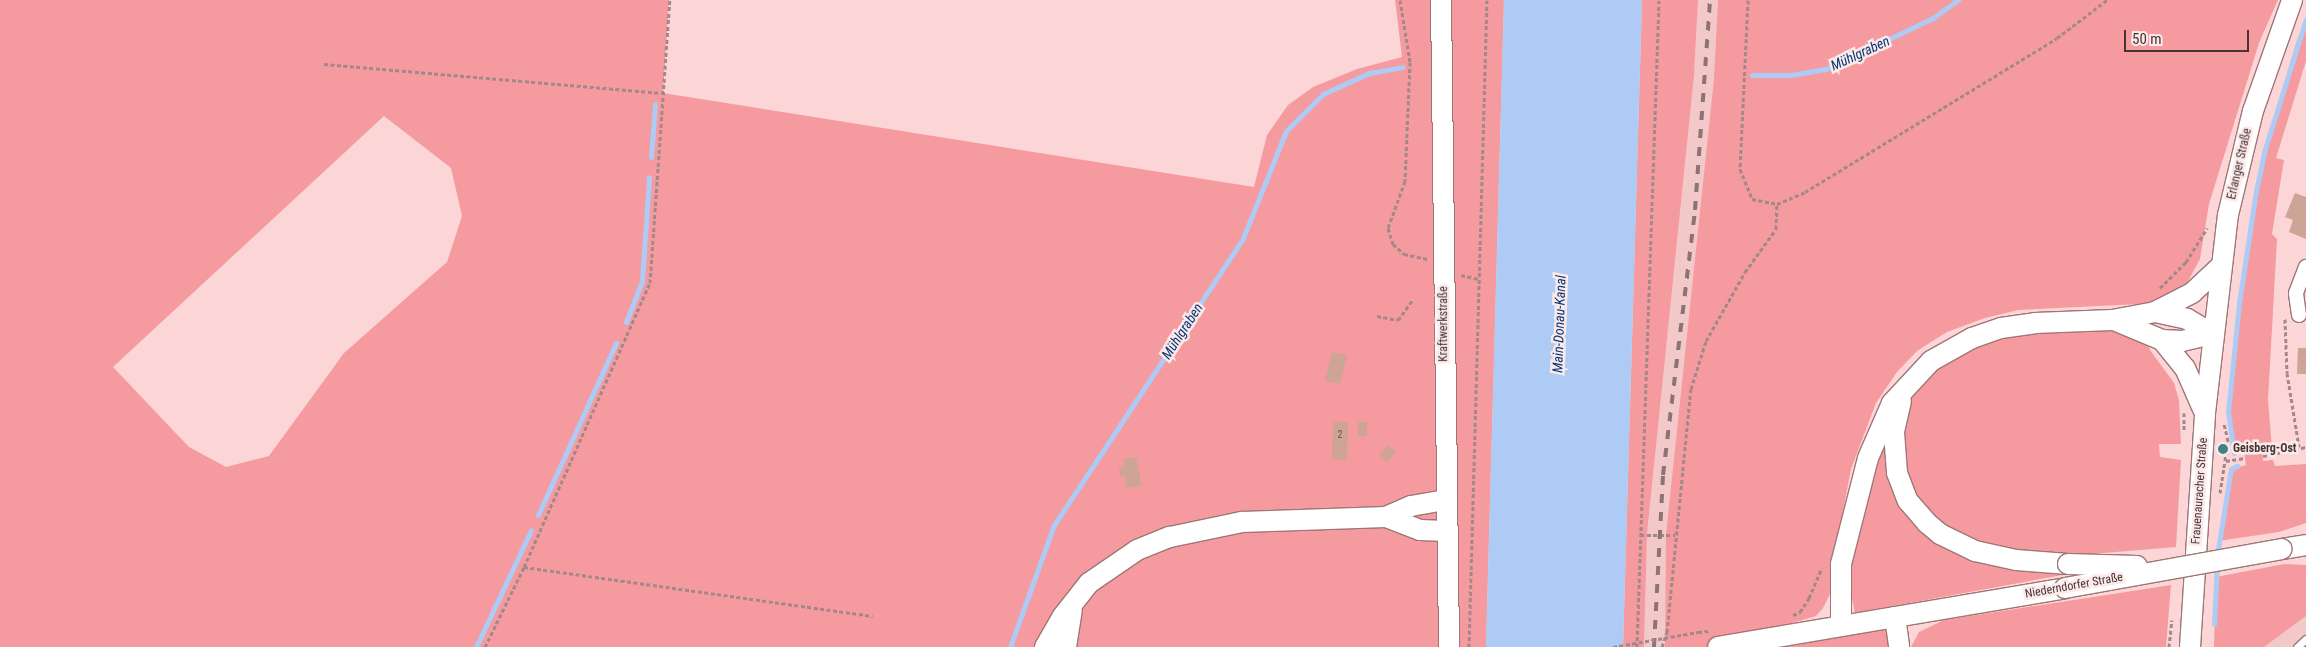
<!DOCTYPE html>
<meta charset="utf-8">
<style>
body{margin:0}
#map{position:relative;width:2306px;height:647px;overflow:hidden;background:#fcd6d7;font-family:"Roboto Condensed",sans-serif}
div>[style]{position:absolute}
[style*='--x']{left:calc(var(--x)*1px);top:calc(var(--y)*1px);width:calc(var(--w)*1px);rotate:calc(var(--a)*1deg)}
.built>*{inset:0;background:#f3c8c8}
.green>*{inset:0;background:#f59b9f}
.water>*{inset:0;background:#adcbf5}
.stream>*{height:5px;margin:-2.5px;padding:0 2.5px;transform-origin:2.5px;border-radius:2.5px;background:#adcbf5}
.building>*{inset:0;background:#cea497}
.path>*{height:3px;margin-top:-1.5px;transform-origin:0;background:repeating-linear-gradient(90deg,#a48788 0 4px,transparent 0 6.5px)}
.roads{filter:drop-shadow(1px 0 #9f7576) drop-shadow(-1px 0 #9f7576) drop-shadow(0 1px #9f7576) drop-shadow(0 -1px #9f7576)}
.lane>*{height:7px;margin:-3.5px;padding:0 3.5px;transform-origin:3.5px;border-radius:3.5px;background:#fff}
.street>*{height:14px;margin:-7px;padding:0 7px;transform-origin:7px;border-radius:7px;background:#fff}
.secondary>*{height:20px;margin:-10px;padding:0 10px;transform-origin:10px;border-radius:10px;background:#fff}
.rail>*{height:4px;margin-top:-2px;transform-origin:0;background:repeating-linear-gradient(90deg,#8d7373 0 9px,transparent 0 18px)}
.path-bridge>*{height:3px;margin-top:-1.5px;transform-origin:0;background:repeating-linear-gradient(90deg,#a48788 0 4px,transparent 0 6.5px)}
.bridges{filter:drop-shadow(1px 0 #9f7576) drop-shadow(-1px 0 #9f7576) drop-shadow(0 1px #9f7576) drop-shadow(0 -1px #9f7576)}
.secondary-bridge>*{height:20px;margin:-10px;padding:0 10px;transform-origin:10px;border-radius:10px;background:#fff}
.dots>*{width:14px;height:14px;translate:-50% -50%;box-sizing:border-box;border:2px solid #fce9e9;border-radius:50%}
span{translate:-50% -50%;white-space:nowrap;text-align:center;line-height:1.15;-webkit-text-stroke:5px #fce9e9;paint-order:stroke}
.number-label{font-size:10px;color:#68504d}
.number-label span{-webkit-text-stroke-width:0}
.street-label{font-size:12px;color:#463434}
.poi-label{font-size:12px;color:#463434;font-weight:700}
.left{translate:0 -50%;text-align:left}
.water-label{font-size:14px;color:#063978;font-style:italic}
.scale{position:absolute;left:2124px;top:30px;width:125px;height:22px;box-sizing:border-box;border:2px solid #463434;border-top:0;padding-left:6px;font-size:15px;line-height:18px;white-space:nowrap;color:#463434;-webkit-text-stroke:4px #fce9e9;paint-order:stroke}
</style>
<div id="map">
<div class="built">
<i style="clip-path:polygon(1698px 0,1718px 0,1714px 78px,1666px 534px,1665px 647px,1644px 647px,1647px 534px,1694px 76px)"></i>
<i style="clip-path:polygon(2306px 616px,2306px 647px,2264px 647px)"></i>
</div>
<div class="green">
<i style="clip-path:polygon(evenodd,0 0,669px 0,663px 93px,1254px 187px,1267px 135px,1288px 105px,1313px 87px,1357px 69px,1402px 57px,1395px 0,1504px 0,1486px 647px,0 647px,0 0,384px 116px,451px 168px,462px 216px,447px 262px,344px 353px,269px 456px,226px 467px,189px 447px,113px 367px,384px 116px)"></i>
<i style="clip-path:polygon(1642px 0,1698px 0,1694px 76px,1647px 534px,1644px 647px,1623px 647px)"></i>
<i style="clip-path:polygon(1718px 0,2278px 0,2259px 43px,2209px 204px,2200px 259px,2186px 285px,2161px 303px,2018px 310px,1985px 318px,1947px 332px,1917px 351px,1897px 372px,1876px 403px,1851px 469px,1833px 564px,1832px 590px,1823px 608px,1816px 616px,1708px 647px,1665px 647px,1666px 534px,1714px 78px)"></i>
<i style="clip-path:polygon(2306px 21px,2306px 61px,2276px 158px,2284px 160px,2272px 234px,2277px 239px,2268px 400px,2272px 448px,2262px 450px,2263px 461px,2273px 460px,2275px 466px,2306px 464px,2306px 523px,2279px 532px,2218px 541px,2231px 469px,2246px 465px,2244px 452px,2234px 453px,2228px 412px,2239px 303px,2256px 191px,2264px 152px,2296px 43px)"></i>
<i style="clip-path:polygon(2101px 329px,2145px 336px,2150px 350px,2174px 383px,2179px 400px,2181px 444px,2159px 444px,2160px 457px,2181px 460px,2176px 547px,2068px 556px,1995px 551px,1942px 528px,1914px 498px,1902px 471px,1901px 432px,1911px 399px,1935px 368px,1971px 347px,2000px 339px,2034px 333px)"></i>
<i style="clip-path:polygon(1885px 432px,1922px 528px,2068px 574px,1855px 613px,1848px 579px,1850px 561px)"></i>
<i style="clip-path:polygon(2284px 564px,2306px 565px,2306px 616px,2264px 647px,2214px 647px,2216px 577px)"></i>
<i style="clip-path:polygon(2171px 585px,2166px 647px,1911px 647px,1919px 632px,1944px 620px)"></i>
<i style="clip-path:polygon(1880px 630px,1889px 630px,1891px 647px,1786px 647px)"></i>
</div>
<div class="water">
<i style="clip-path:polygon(1504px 0,1642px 0,1623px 647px,1486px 647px)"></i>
</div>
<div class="stream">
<i style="--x:1752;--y:75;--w:39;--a:0"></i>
<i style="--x:1791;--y:75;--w:36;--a:-10"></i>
<i style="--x:1826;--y:69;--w:119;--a:-25.5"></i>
<i style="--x:1933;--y:18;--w:31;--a:-36"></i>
<i style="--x:651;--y:157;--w:53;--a:-85.7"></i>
<i style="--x:626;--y:322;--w:44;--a:-68.7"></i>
<i style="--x:642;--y:281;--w:104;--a:-86.1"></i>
<i style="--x:2234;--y:453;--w:41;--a:-98.3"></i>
<i style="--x:2228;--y:412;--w:110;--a:-84.2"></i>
<i style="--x:2239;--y:303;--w:113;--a:-81.4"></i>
<i style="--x:2256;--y:191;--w:40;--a:-78"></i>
<i style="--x:2264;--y:152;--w:139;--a:-72.5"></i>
<i style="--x:538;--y:515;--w:189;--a:-65.6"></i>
<i style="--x:2217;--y:556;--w:88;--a:-80.9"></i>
<i style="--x:2231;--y:469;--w:7;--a:-27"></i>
<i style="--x:2214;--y:624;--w:59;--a:-87.1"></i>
<i style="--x:476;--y:647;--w:129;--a:-64.8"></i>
<i style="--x:1010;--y:647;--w:130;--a:-70.2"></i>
<i style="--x:1054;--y:525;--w:344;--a:-56.6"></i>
<i style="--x:1243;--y:238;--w:115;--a:-68.1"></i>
<i style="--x:1286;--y:131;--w:52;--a:-45"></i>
<i style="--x:1323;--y:94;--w:51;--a:-24.5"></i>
<i style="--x:1369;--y:73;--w:34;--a:-10"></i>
</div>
<div class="building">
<i style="clip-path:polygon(2295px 193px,2306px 197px,2306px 239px,2289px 232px,2293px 220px,2285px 217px)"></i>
<i style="clip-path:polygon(2298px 348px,2306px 348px,2306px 374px,2297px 374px)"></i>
<i style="clip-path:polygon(1332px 352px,1347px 355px,1340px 384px,1325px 381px)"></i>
<i style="clip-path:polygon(1333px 421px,1348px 422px,1347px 460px,1332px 459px)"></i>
<i style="clip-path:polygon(1358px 422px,1367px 422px,1367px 436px,1358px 436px)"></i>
<i style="clip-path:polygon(1388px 445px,1396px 452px,1387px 462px,1379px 455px)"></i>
<i style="clip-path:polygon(1137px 457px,1141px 486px,1126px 488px,1125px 476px,1120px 477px,1119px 467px,1124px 466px,1123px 459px)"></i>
</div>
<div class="path">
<i style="--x:1400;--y:0;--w:63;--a:80.8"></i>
<i style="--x:1410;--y:62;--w:119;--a:92.4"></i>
<i style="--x:1405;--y:181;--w:50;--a:109.9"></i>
<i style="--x:1388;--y:228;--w:17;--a:73"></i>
<i style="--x:1393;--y:244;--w:15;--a:42"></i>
<i style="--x:1404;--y:254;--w:24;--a:12"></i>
<i style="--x:1748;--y:0;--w:169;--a:92.7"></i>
<i style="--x:1740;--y:169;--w:32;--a:68"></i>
<i style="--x:1752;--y:199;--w:25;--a:11"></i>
<i style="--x:1777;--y:204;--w:30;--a:-23"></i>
<i style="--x:1805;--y:192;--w:295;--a:-31.4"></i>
<i style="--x:2057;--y:38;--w:63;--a:-37.2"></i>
<i style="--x:324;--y:64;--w:339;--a:4.9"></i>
<i style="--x:1461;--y:275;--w:18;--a:13"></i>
<i style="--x:2160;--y:288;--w:37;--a:-45"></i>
<i style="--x:2186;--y:262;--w:40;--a:-58"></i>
<i style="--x:1377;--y:316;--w:21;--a:11"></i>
<i style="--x:1398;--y:320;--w:24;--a:-54"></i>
<i style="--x:2285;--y:319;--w:54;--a:87.9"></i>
<i style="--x:2287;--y:373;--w:75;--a:80.8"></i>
<i style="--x:2184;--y:413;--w:19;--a:90"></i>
<i style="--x:2263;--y:456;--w:44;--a:-11.8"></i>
<i style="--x:2226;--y:461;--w:19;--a:-9"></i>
<i style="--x:2220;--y:493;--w:53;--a:-81.3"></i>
<i style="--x:2228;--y:441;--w:18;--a:-103"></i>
<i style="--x:1640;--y:535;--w:35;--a:0"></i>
<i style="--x:524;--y:567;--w:352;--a:8"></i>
<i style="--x:1793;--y:615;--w:8;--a:-23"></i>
<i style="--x:1800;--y:612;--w:17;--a:-57"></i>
<i style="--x:1809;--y:598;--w:33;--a:-67"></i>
<i style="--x:1698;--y:632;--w:11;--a:-5"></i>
<i style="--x:485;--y:647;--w:89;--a:-64"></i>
<i style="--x:524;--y:567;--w:311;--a:-66.1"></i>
<i style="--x:650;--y:283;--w:284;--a:-86"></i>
<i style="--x:1469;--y:647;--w:647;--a:-88.41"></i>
<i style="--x:1637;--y:647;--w:647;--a:-88.05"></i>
<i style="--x:1662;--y:647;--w:16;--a:-72"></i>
<i style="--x:1667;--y:632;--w:244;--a:-84.4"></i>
<i style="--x:1691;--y:389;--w:50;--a:-72.6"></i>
<i style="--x:1706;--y:341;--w:79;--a:-60.5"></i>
<i style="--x:1745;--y:272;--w:53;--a:-54.2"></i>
<i style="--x:1776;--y:229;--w:25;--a:-88"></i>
<i style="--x:2169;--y:647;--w:27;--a:-84"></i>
</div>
<div class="roads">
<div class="lane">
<i style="--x:2297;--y:647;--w:12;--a:-42"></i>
</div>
<div class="street">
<i style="--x:2299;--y:315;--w:22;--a:-98"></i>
<i style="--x:2296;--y:293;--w:28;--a:-69"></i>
</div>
<div class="secondary">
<i style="--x:1441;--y:0;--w:647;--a:89.29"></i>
<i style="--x:2155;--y:312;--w:33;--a:12"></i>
<i style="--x:2187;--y:319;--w:30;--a:30"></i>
<i style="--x:2114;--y:320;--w:52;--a:22.6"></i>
<i style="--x:2162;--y:340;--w:36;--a:51"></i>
<i style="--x:2185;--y:368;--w:45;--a:66.3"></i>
<i style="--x:2162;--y:340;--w:20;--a:3"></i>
<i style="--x:2182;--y:341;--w:32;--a:-13"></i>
<i style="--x:1901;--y:401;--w:32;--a:103"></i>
<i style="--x:1894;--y:432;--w:41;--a:85.8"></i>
<i style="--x:1897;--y:473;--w:30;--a:69"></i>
<i style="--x:1908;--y:501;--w:29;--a:49"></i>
<i style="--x:1927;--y:523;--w:17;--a:40"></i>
<i style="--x:1940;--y:534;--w:39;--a:26"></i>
<i style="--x:1975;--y:551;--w:42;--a:12.4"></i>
<i style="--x:2016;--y:560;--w:52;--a:4.4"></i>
<i style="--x:1386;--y:517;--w:36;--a:21"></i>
<i style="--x:1420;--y:530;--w:26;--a:2"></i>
<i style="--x:2282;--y:549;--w:24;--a:-9"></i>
<i style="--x:1895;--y:617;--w:30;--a:82"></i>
<i style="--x:1841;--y:626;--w:62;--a:-90"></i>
<i style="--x:1841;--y:564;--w:109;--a:-75.7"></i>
<i style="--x:1868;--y:458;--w:60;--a:-66.4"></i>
<i style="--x:1892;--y:403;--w:57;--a:-47.1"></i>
<i style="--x:1931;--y:361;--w:47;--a:-29.3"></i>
<i style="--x:1972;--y:338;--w:31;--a:-19"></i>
<i style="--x:2001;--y:328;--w:34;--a:-8"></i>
<i style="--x:2035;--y:323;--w:77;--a:-2.2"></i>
<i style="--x:2112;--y:320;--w:44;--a:-10.5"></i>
<i style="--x:2155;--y:312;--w:42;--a:-27.2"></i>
<i style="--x:2192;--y:293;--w:38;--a:-43"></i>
<i style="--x:1045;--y:647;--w:36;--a:-60"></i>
<i style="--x:1063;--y:616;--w:42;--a:-51.8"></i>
<i style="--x:1089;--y:583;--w:58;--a:-34.5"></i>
<i style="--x:1137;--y:550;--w:35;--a:-22"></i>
<i style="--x:1170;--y:537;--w:74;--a:-11.8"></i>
<i style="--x:1242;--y:522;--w:144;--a:-2"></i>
<i style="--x:1386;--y:517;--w:27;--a:-24"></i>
<i style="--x:1411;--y:506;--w:36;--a:-10"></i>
<i style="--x:1066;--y:647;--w:37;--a:-81"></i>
<i style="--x:1718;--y:647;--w:352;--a:-9.6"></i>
<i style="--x:2190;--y:647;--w:234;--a:-86.3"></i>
<i style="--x:2205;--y:413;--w:199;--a:-83.4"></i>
<i style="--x:2228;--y:215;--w:107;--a:-76.5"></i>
<i style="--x:2253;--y:111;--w:118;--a:-70.6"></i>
</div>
</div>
<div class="rail">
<i style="--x:1654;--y:647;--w:172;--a:-87"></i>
<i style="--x:1663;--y:475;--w:267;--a:-83.1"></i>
<i style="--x:1695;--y:210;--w:211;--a:-85.9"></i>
</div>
<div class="path-bridge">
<i style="--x:1613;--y:647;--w:86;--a:-10"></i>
</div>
<div class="bridges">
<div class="secondary-bridge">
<i style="--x:2068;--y:564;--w:69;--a:1.7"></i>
<i style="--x:2065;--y:588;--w:220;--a:-10.2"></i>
</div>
</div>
<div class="dots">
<i style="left:2223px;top:449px;background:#3c8586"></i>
</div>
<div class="number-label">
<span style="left:1340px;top:435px">2</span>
</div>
<div class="street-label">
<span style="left:2240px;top:164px;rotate:-77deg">Erlanger Straße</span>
<span style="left:1444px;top:324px;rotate:-90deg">Kraftwerkstraße</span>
<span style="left:2200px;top:491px;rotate:-86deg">Frauenauracher Straße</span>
<span style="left:2074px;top:586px;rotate:-10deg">Niederndorfer Straße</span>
</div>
<div class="poi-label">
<span class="left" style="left:2233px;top:449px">Geisberg-Ost</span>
</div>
<div class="water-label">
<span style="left:1860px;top:53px;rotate:-25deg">Mühlgraben</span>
<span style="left:1559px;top:324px;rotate:-88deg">Main-Donau-Kanal</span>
<span style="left:1182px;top:331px;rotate:-57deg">Mühlgraben</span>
</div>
<div class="scale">50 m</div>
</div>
